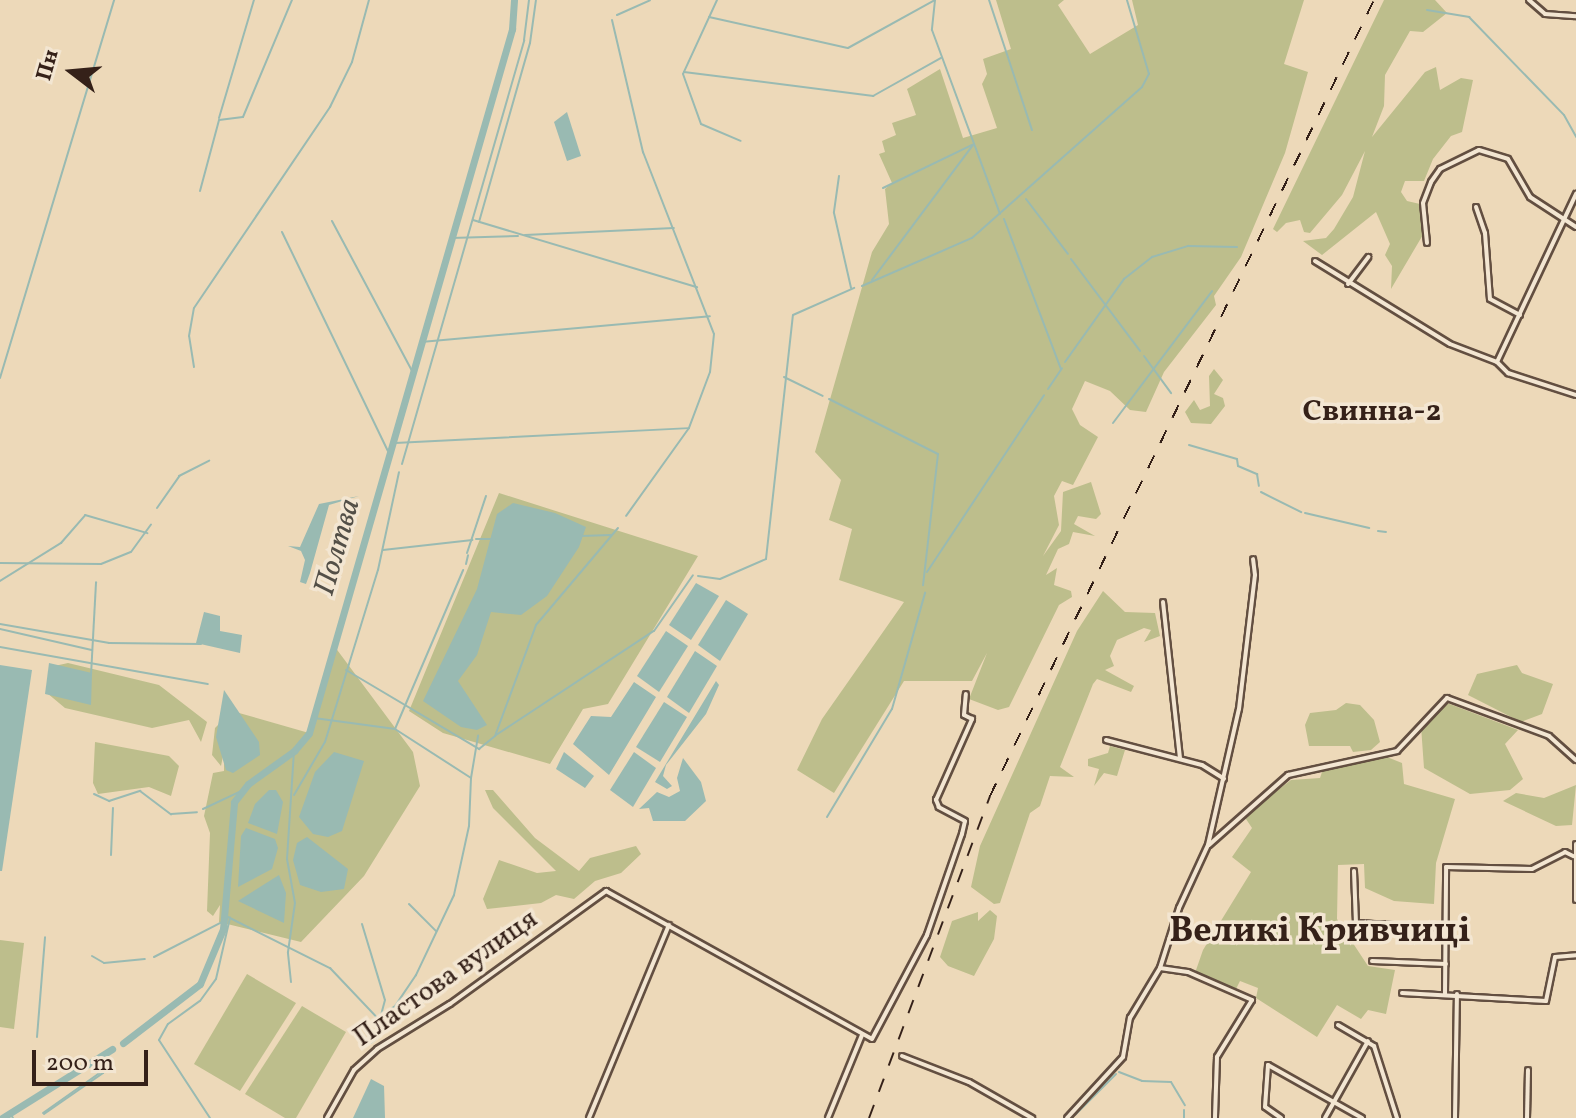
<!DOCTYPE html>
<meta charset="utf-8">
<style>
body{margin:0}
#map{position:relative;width:1576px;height:1118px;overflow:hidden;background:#edd9b9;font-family:Vollkorn,serif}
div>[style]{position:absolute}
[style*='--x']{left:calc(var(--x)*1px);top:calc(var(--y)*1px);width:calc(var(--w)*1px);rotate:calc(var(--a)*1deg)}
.green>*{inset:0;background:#bdbe8c}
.water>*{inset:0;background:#99bab2}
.stream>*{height:2px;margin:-1px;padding:0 1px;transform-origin:1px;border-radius:1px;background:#99bab2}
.river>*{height:7px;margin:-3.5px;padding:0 3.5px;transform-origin:3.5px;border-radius:3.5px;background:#99bab2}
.roads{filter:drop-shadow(2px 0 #634f41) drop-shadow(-2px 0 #634f41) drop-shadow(0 2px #634f41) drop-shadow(0 -2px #634f41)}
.minor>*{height:4px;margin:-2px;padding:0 2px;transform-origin:2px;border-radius:2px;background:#f3e6d2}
.rail>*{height:2px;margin-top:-1px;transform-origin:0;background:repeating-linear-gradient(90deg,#352119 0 14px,transparent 0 28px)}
span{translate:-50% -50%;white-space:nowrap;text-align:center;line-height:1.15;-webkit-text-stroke:7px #f3e6d2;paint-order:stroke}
.street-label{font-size:28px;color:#352119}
.neighbourhood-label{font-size:30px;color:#352119;font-weight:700}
.water-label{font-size:30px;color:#534f47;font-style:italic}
.district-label{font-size:36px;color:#352119;font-weight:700}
.north{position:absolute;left:32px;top:32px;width:80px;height:80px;-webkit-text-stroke:6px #f3e6d2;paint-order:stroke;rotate:286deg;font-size:22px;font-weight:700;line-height:32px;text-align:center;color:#352119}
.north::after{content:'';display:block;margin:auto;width:28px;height:36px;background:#352119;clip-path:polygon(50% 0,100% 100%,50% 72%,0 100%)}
.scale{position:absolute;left:32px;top:1050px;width:116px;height:36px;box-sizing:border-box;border:4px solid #352119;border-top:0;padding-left:10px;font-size:24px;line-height:28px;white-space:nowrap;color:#352119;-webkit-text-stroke:6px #f3e6d2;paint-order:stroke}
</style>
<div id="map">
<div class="green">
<i style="clip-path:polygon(996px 0,1064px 0,1058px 5px,1090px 54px,1138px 25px,1132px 0,1304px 0,1284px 64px,1308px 72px,1285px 153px,1241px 257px,1214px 296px,1216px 305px,1164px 372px,1146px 412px,1130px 410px,1110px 391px,1085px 381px,1072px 409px,1080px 425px,1098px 437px,1073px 485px,1062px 481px,1054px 496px,1059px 525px,1043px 556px,1061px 531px,1063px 492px,1091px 482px,1101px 514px,1096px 519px,1078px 516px,1074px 524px,1095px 536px,1073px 532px,1069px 544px,1058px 549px,1046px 575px,1057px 568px,1054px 585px,1071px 591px,1072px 597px,1059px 605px,1009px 707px,998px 710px,969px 699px,987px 653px,972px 681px,904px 681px,834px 793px,797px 770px,822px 719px,904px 602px,839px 580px,852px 529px,829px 520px,841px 480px,815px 452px,872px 252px,889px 224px,885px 189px,892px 183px,879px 154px,885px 152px,882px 141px,896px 135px,892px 123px,916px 115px,907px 89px,940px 69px,963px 138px,997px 128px,982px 84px,987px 74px,983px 59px,1011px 49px)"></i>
<i style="clip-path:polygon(1384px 0,1435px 0,1447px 13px,1423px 32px,1410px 31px,1385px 75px,1384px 106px,1372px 137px,1425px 72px,1436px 67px,1440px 90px,1461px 78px,1473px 80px,1462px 132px,1451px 136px,1433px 159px,1424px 181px,1405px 181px,1401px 192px,1407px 201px,1420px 204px,1424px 233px,1391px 289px,1392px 266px,1385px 255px,1390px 244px,1376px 212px,1322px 255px,1303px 241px,1326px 238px,1334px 229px,1353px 197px,1365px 151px,1342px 195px,1310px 233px,1304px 232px,1300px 220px,1286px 223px,1277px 232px,1273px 229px)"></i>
<i style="clip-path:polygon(1214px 369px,1223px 380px,1214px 394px,1223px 398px,1225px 406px,1211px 424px,1191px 423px,1185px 412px,1194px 400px,1200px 410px,1210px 406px,1209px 376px)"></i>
<i style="clip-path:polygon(499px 493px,698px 556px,608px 704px,583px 709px,550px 764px,443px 733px,409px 711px)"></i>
<i style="clip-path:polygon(1103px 591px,1125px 612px,1155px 613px,1160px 636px,1144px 642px,1151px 630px,1144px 628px,1117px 640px,1110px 656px,1114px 666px,1105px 670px,1134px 686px,1131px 692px,1097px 679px,1093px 684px,1060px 767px,1074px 777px,1050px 776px,1040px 806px,1030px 813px,1000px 903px,994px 904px,971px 887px,980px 846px,1077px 631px)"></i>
<i style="clip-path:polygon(335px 647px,413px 752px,420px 786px,364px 876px,301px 942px,219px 922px,220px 905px,213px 916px,207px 911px,210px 833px,204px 816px,213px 773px,224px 771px,224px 751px,221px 766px,212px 755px,215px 728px,232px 711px,309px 733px)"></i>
<i style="clip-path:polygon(68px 663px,159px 685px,207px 722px,201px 742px,189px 720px,152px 728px,65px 708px,47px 693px,50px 667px)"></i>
<i style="clip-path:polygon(1517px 665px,1522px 673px,1553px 684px,1542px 714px,1521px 722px,1468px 695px,1477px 674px)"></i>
<i style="clip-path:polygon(1346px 703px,1360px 705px,1374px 720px,1380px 742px,1371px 750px,1353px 752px,1350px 746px,1309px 746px,1305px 725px,1310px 713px,1336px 710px)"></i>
<i style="clip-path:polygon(1447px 703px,1518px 730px,1505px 744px,1523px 779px,1510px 790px,1470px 794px,1424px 768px,1421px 726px)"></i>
<i style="clip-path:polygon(95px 742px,169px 756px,179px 766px,171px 796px,149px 787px,98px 794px,93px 783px)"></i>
<i style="clip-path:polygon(1110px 746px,1125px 750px,1117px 776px,1104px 773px,1094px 786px,1099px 769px,1088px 766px,1088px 759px,1108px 753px)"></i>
<i style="clip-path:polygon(1387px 757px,1402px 763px,1404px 784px,1455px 799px,1436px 863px,1434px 904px,1394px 901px,1365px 888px,1364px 864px,1338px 865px,1337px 919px,1368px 966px,1395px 970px,1386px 1014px,1368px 1010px,1361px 1019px,1337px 1005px,1317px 1037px,1256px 998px,1258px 988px,1240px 981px,1236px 989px,1195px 973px,1203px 950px,1251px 872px,1232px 857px,1252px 828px,1244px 816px,1291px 780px,1320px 778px,1323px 769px)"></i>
<i style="clip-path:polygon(1576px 785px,1572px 825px,1556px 826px,1503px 801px,1516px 793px,1544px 798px)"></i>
<i style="clip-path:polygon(485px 790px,493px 790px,535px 838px,579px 871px,590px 858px,636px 846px,641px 854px,621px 873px,595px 881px,574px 899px,556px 895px,541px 903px,487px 909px,483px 899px,499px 860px,537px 873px,556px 871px,493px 808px)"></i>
<i style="clip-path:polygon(990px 910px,997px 916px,994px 939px,974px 976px,948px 966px,940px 957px,952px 921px,978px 912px,978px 921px)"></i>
<i style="clip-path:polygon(0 940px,24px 943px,14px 1029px,0 1027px)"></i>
<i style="clip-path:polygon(247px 974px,296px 1003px,240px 1091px,194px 1064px)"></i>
<i style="clip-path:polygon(302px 1006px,346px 1032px,296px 1118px,285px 1118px,245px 1094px)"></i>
</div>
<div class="water">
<i style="clip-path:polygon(567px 112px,581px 156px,567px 161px,554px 122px)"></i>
<i style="clip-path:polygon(359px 496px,329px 505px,310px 573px,306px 584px,300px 582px,305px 560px,301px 551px,288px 546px,300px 547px,319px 504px)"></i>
<i style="clip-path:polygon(513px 503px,555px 513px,586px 527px,579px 547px,547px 596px,521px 615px,491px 612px,477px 655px,458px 681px,487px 725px,477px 730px,461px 727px,423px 701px,477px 589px,497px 514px)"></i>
<i style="clip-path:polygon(696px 583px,719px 596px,691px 640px,669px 625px)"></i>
<i style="clip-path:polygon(726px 600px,748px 614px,720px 661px,698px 645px)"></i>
<i style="clip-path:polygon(204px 612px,220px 616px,220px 631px,242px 635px,240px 653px,196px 643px)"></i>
<i style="clip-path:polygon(666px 631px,688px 646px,659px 692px,637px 676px)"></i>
<i style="clip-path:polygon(695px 651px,717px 666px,689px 713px,667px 697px)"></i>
<i style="clip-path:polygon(49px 663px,92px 673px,91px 705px,45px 694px)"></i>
<i style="clip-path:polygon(0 665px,32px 670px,2px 871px,0 871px)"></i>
<i style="clip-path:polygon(716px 681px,719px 685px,706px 714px,666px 765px,663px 776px,672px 786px,667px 789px,655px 782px)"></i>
<i style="clip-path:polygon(634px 682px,656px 697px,609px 775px,573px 744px,591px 716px,611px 717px)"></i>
<i style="clip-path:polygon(224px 690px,259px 742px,260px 755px,233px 773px,226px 770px,216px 737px)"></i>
<i style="clip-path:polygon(664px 702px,687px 717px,660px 762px,636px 747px)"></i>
<i style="clip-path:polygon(334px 752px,364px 761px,342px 831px,328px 837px,313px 834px,299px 817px,315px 772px)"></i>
<i style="clip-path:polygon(564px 752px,594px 776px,585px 788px,556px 769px)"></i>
<i style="clip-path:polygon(634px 752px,656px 768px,633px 807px,610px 790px)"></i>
<i style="clip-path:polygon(683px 758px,701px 782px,706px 801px,685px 821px,653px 821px,649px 808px,639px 809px,657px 792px,669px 797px,680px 791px,677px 778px)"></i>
<i style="clip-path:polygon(269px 790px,276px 790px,283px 802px,277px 834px,248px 823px,255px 804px)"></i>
<i style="clip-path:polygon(246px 828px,275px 839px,278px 848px,272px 869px,238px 887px,241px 836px)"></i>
<i style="clip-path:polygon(307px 837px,348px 869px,344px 889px,321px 892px,300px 885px,293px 860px,297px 843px)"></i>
<i style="clip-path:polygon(279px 875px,286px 893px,284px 923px,238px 901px)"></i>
<i style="clip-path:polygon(371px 1079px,384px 1086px,385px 1118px,353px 1118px)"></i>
</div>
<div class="stream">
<i style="--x:717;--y:0;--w:81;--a:114.7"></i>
<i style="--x:683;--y:74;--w:53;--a:70.2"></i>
<i style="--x:701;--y:124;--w:43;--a:23"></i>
<i style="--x:935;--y:0;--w:30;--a:96"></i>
<i style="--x:932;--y:30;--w:196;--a:69.7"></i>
<i style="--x:989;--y:0;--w:137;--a:71.7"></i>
<i style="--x:1427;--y:10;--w:43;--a:9.5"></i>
<i style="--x:1469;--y:17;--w:136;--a:45.9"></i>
<i style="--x:1564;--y:115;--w:25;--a:61"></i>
<i style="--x:617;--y:15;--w:36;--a:-24"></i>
<i style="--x:709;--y:17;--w:142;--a:12.6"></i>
<i style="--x:848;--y:48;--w:99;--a:-28.9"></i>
<i style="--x:612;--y:20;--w:136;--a:76.8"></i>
<i style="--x:643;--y:152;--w:195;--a:68.7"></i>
<i style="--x:714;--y:334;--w:38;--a:96"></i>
<i style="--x:710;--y:372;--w:60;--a:110.6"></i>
<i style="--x:689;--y:428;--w:108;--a:125.6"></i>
<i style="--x:684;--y:72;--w:191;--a:7.2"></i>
<i style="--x:873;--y:96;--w:78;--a:-29.2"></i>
<i style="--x:219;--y:118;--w:123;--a:-73.5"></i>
<i style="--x:839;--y:176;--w:37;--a:98"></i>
<i style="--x:834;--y:213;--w:77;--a:77.2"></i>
<i style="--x:883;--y:188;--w:99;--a:-25.8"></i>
<i style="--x:200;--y:191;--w:73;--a:-75"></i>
<i style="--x:219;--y:120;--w:24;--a:-7"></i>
<i style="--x:243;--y:117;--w:127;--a:-67.3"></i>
<i style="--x:1026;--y:199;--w:69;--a:52.6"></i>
<i style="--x:1004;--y:219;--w:160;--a:69.2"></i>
<i style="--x:473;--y:220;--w:234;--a:16.7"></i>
<i style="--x:332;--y:221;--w:172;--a:61.9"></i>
<i style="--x:479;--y:222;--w:186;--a:-74.1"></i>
<i style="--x:530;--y:43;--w:43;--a:-82.1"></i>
<i style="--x:282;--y:232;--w:243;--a:64.2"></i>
<i style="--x:525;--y:235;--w:149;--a:-2.7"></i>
<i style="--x:451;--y:238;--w:67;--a:-1.7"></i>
<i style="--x:1071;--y:259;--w:115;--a:53.1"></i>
<i style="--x:872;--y:280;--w:169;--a:-53.2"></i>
<i style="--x:862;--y:286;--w:120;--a:-23.6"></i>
<i style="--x:972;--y:238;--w:227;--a:-41.6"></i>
<i style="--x:1142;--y:87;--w:15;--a:-62"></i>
<i style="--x:1149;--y:74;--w:77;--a:-106.6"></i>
<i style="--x:421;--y:342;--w:290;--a:-5.1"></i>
<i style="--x:1144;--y:356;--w:46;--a:53.9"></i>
<i style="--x:1065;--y:362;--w:102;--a:-54.6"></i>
<i style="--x:1124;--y:279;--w:36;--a:-38"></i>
<i style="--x:1152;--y:257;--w:38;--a:-17"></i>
<i style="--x:1188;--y:246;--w:49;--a:1.2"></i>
<i style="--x:194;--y:367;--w:31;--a:-99"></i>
<i style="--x:189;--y:336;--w:28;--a:-80"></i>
<i style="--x:194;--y:308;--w:243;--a:-55.9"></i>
<i style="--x:330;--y:107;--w:50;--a:-63.9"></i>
<i style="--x:352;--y:62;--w:64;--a:-74.7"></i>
<i style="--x:784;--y:377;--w:43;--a:26"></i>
<i style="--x:0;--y:378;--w:395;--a:-73.2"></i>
<i style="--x:1048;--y:389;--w:25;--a:-56"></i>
<i style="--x:829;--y:399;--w:122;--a:26.8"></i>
<i style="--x:938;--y:454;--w:132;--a:96.5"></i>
<i style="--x:1113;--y:423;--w:165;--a:-53.1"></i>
<i style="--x:395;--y:443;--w:294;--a:-2.9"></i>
<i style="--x:1189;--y:445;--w:50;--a:16.3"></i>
<i style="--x:1237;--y:459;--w:7;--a:82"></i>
<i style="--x:1238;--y:466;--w:21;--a:23"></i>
<i style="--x:1257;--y:474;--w:12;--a:81"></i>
<i style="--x:402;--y:464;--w:441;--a:-73.9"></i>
<i style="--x:524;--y:40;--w:40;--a:-82.9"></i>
<i style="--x:1261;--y:492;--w:45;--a:26.6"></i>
<i style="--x:157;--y:508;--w:39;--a:-55"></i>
<i style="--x:179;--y:476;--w:34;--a:-27"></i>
<i style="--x:1305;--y:513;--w:66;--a:13.2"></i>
<i style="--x:1378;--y:531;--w:8;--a:7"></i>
<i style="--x:581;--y:536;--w:30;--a:-2"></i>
<i style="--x:476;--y:539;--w:19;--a:0"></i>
<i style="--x:383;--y:550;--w:90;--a:-6.4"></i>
<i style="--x:467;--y:553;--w:60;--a:-71.6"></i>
<i style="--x:0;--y:563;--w:101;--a:0.6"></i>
<i style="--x:101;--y:564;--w:32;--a:-22"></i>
<i style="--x:131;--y:552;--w:34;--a:-54"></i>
<i style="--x:466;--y:564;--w:9;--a:-77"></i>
<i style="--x:927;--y:572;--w:212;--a:-56.5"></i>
<i style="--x:698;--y:576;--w:22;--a:8"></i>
<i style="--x:720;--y:579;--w:50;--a:-23.5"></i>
<i style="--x:766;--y:559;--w:245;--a:-83.7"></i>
<i style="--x:793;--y:315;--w:67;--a:-23.9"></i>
<i style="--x:0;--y:581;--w:72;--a:-31.9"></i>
<i style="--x:61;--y:543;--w:37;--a:-49"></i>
<i style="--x:85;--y:515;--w:65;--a:16.2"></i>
<i style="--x:0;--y:624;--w:111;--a:9.9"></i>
<i style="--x:109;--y:643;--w:92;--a:0.6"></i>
<i style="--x:0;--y:629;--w:94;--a:12.9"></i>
<i style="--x:0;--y:647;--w:211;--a:10.1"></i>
<i style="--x:346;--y:670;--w:155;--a:30.7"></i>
<i style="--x:479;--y:749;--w:21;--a:-39"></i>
<i style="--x:495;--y:736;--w:118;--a:-69.7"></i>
<i style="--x:536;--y:625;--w:127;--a:-49.8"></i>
<i style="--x:91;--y:675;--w:93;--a:-86.9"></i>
<i style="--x:314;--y:718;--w:82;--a:7.7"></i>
<i style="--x:395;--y:729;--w:90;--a:32.8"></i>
<i style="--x:471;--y:778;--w:48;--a:92.4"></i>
<i style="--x:469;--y:826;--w:71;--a:102.3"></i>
<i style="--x:454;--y:895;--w:89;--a:115.4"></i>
<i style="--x:416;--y:975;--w:37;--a:124"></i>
<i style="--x:395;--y:1006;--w:19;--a:144"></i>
<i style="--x:395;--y:729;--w:173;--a:-66.8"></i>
<i style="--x:496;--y:735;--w:189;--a:-33.4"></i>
<i style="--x:654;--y:631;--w:68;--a:-55.1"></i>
<i style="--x:471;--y:778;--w:43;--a:-80.5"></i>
<i style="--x:94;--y:794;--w:17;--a:25"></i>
<i style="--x:109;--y:801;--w:33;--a:-18"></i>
<i style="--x:140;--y:791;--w:39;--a:37"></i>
<i style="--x:171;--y:814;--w:26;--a:-4"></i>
<i style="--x:294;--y:795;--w:61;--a:-59.7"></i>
<i style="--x:325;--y:742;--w:180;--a:-72.9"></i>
<i style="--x:378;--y:570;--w:100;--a:-77.9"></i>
<i style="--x:203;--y:809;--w:42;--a:-25.3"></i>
<i style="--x:827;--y:817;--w:126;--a:-59"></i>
<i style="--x:892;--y:709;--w:121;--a:-74.1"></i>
<i style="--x:111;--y:855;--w:47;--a:-87.6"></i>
<i style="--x:409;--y:904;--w:38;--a:45"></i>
<i style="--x:224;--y:915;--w:119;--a:26.6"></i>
<i style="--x:330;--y:968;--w:80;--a:46.5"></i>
<i style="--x:385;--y:1026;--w:77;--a:-32.2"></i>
<i style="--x:362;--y:924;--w:79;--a:73.2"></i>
<i style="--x:385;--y:1000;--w:16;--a:105"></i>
<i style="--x:92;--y:956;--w:14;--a:30"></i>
<i style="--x:104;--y:963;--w:41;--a:-5.6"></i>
<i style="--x:154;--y:957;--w:79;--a:-27.2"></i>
<i style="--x:291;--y:982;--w:30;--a:-96"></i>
<i style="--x:288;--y:952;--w:49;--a:-81.9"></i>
<i style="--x:295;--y:903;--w:45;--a:-100.3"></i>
<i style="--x:287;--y:859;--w:108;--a:-86.3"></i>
<i style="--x:37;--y:1037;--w:100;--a:-85.4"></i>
<i style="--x:371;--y:1043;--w:13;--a:-39"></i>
<i style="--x:381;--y:1035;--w:14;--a:-90"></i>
<i style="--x:1119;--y:1072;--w:25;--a:21"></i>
<i style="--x:1142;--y:1081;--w:29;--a:2"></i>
<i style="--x:1171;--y:1082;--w:27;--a:59"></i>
<i style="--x:10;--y:1113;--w:6;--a:59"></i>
<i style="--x:43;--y:1113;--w:71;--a:-35.3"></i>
<i style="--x:101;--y:1072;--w:17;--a:-90"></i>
<i style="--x:44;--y:1114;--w:72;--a:-34.8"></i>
<i style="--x:103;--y:1073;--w:10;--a:-66"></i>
<i style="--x:107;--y:1064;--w:11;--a:-117"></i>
<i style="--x:1075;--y:1115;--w:58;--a:-45"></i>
<i style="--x:210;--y:1118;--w:93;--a:-123.2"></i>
<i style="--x:159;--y:1040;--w:18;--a:-61"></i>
<i style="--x:168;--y:1024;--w:39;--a:-36"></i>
<i style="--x:200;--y:1001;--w:27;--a:-54"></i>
<i style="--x:216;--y:979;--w:63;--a:-77.1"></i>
<i style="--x:1072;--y:1118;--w:1;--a:-45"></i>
<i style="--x:1184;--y:1118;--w:8;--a:-90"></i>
</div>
<div class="river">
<i style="--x:123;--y:1043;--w:97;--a:-37.5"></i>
<i style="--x:200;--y:984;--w:60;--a:-67.3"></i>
<i style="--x:223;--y:929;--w:127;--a:-85"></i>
<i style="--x:234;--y:802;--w:23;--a:-52"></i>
<i style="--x:248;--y:784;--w:57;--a:-35.7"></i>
<i style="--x:294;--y:751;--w:23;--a:-50"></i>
<i style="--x:309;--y:733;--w:733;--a:-73.91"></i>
<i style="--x:512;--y:29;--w:29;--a:-86"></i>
<i style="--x:2;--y:1118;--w:130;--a:-32.1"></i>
</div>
<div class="roads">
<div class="minor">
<i style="--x:1529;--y:0;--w:21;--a:41"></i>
<i style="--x:1545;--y:14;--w:31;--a:4"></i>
<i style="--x:1476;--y:207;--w:28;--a:71"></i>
<i style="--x:1485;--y:233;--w:66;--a:85.7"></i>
<i style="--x:1490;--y:299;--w:34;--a:28"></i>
<i style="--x:1427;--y:243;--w:40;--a:-95.7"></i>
<i style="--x:1423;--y:203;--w:22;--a:-69"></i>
<i style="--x:1431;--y:182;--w:16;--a:-55"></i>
<i style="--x:1440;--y:169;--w:43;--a:-26"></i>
<i style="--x:1479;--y:150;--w:30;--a:17"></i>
<i style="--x:1508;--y:159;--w:44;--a:59.9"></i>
<i style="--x:1530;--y:197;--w:55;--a:33.1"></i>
<i style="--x:1315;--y:261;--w:158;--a:31.6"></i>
<i style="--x:1450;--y:344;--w:50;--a:21"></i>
<i style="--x:1497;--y:362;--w:16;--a:45"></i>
<i style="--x:1508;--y:373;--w:71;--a:17.9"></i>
<i style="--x:1348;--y:284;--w:34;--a:-53"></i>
<i style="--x:1497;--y:362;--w:186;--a:-64.8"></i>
<i style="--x:1163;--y:602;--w:157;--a:83.8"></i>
<i style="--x:1106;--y:740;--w:99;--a:14.6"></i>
<i style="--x:1202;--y:765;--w:26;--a:32"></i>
<i style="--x:1576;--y:844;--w:56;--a:90"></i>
<i style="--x:1209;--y:845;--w:106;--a:-41.5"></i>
<i style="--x:1288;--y:775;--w:112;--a:-12.4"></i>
<i style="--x:1397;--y:751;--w:73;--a:-46.7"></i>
<i style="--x:1447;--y:698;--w:109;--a:20.4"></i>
<i style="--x:1549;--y:736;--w:36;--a:42"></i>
<i style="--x:1354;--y:871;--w:52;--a:87.8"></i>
<i style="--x:1356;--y:923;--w:91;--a:3.1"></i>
<i style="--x:1372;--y:961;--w:74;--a:2.3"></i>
<i style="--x:1160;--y:968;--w:28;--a:8"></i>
<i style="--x:1188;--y:972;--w:70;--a:23.6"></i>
<i style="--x:1252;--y:1000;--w:67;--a:121.6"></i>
<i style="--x:1217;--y:1057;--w:61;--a:91.9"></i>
<i style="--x:1402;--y:993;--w:144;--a:3.2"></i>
<i style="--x:1546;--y:1001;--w:45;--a:-78.4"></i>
<i style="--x:1555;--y:957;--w:21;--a:-5"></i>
<i style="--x:1445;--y:994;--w:127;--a:-89.5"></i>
<i style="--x:1446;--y:867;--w:86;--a:1.3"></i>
<i style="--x:1532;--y:869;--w:37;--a:-27"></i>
<i style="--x:1565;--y:852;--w:9;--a:27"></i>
<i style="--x:1338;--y:1025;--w:42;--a:30.3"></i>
<i style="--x:1374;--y:1046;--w:76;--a:72.3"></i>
<i style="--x:902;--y:1056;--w:72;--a:21.2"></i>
<i style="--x:969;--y:1082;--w:73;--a:29.7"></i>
<i style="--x:327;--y:1118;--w:55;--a:-60.6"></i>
<i style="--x:354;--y:1070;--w:31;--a:-42"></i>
<i style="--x:377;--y:1049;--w:86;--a:-31.7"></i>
<i style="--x:450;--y:1004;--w:193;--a:-35.9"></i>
<i style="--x:606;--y:891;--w:304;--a:29.1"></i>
<i style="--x:872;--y:1039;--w:118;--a:-62.1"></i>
<i style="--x:927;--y:935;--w:107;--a:-70.9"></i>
<i style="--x:962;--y:834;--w:13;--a:-77"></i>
<i style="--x:965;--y:821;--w:30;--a:-152"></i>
<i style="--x:939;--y:807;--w:8;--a:-113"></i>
<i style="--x:936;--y:800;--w:89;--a:-66"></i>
<i style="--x:972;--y:719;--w:9;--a:-153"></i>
<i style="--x:964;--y:715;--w:21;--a:-85"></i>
<i style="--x:589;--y:1118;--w:209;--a:-67.5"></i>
<i style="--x:828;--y:1118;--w:90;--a:-67.7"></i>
<i style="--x:1067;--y:1118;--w:83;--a:-47.4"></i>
<i style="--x:1123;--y:1057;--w:40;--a:-80"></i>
<i style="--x:1130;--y:1018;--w:58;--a:-59"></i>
<i style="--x:1160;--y:968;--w:63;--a:-72.4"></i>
<i style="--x:1179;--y:908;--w:69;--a:-65.3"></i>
<i style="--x:1208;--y:845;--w:139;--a:-77.2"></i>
<i style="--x:1239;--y:709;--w:135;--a:-83.2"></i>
<i style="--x:1255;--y:575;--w:16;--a:-97"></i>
<i style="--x:1281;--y:1118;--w:19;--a:-145"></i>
<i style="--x:1265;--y:1107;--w:42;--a:-85.9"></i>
<i style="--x:1268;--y:1065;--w:108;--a:29.4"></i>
<i style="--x:1325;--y:1118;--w:88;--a:-60.8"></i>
<i style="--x:1455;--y:1118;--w:124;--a:-89.1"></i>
<i style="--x:1527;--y:1118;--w:48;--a:-88.8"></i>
</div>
</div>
<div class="rail">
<i style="--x:869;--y:1118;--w:344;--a:-69.4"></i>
<i style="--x:990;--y:796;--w:884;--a:-64.25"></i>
</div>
<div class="street-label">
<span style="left:446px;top:979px;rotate:-35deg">Пластова вулиця</span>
</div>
<div class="neighbourhood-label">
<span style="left:1372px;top:412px">Свинна-2</span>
</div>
<div class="water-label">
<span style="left:338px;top:547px;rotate:-74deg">Полтва</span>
</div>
<div class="district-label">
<span style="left:1320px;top:933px">Великі Кривчиці</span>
</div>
<div class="north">Пн</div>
<div class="scale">200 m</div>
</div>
